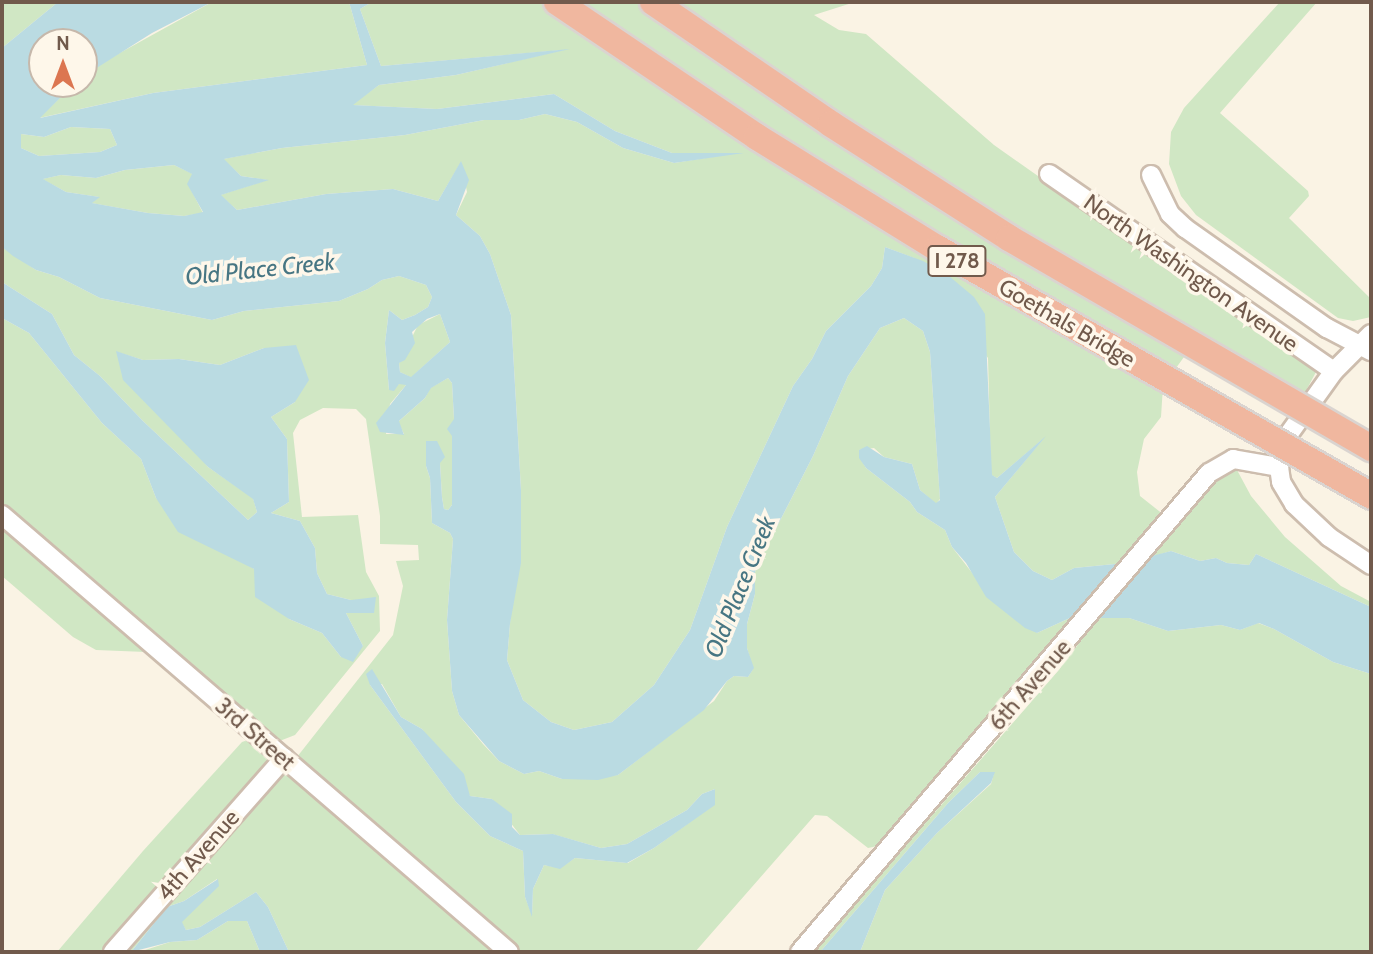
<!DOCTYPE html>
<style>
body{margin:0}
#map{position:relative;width:1373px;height:954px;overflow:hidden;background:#faf3e4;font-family:Cabin,sans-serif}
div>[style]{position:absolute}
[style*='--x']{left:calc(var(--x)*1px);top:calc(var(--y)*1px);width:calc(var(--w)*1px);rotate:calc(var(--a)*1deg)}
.green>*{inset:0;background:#d0e7c4}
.water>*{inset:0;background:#badbe2}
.roads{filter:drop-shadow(2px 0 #cdbdae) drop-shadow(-2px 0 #cdbdae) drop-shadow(0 2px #cdbdae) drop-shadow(0 -2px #cdbdae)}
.minor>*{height:18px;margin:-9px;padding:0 9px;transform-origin:9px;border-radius:9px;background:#fff}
.bridges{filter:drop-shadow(2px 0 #dad4d0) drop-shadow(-2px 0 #dad4d0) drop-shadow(0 2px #dad4d0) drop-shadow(0 -2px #dad4d0)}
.highway-bridge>*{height:26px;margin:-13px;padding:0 13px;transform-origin:13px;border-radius:13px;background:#f0b79f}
span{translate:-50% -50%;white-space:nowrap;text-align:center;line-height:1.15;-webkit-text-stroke:7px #fef7ea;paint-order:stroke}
.shield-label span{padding:2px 5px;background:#fef7ea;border:2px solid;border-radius:5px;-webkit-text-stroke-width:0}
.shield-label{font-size:21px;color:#715a4c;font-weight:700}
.street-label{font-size:23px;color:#715a4c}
.water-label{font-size:24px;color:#477683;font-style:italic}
.frame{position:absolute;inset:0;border:4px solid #715a4c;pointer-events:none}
.north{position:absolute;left:28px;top:28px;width:70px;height:70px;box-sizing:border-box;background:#fef7ea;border:2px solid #c6b8ab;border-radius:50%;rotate:0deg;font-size:19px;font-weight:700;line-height:28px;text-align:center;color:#715a4c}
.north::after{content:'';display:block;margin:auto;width:24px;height:32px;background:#dc7651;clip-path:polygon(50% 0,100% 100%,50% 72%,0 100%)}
</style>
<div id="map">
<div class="green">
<i style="clip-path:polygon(2px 2px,58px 2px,2px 48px)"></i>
<i style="clip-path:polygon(212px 2px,349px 2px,367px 65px,153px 93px,39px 118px,74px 84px,84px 84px,84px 76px,98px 65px)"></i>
<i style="clip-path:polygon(372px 2px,855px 2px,814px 15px,839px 30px,866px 34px,994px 145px,1316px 372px,1301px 400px,1197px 339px,1163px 386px,1161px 417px,1144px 439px,1137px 472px,1140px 496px,1164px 515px,1125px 563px,1074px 568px,1052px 580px,1033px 571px,1014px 552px,995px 497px,1043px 439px,997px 478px,991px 475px,988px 358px,914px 258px,885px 247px,882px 268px,871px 286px,826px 331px,812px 359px,793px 386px,727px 527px,690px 630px,654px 685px,612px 722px,574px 730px,551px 722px,523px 700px,507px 660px,521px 490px,511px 315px,490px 254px,480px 236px,456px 215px,467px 192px,461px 162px,438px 201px,393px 189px,326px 194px,237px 210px,220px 195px,267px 180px,241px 176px,223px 159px,282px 148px,405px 135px,484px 120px,519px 120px,545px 114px,577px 122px,623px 148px,674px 163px,737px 153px,672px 153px,615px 131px,554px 94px,437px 109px,351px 105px,379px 85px,456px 75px,563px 50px,381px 66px,360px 9px)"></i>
<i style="clip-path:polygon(1280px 2px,1317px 2px,1220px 113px,1308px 191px,1309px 196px,1289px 218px,1371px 299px,1371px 317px,1353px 321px,1338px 318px,1196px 215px,1181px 196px,1169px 164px,1171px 132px,1184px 108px)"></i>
<i style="clip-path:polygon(71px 127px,110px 129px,117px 145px,100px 152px,39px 156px,21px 148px,21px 134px,44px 137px)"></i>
<i style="clip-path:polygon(174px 165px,193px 174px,188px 184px,203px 213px,184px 216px,148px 213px,91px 203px,99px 197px,66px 192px,42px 179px,61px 175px,96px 178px,125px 170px)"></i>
<i style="clip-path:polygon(evenodd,2px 247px,36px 270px,59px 277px,100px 298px,212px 320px,244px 311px,339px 301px,368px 289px,382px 280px,399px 276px,426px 285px,432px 297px,428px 307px,415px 315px,402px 320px,389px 310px,385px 343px,389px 390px,410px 377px,400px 372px,399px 363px,418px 325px,440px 314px,450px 342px,417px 372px,390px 404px,386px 434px,404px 434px,398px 422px,425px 398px,430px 388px,448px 378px,452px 383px,454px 419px,452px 505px,448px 510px,444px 509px,442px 497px,440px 463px,426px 466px,430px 478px,432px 523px,450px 533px,453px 539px,447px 620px,452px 691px,459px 715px,483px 744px,499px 761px,524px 774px,539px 771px,562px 779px,618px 775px,714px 701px,727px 681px,734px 676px,748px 677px,753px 669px,747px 648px,747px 624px,755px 594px,755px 572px,761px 558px,813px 456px,848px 376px,880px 328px,904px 318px,923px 331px,930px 352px,940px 499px,936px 504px,920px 490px,912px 464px,884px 457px,874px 448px,859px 450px,860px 458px,866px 468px,910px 502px,917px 512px,945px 530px,952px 547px,973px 574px,1037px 633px,1083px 612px,882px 845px,868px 848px,827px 816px,815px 815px,695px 952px,519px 952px,300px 763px,297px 757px,393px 635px,403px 586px,396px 561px,419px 560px,418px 545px,380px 544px,380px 516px,366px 419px,356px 409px,323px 408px,300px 420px,293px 433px,302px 517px,358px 515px,366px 572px,379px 596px,380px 631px,295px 735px,277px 742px,2px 503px,2px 318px,29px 333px,102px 423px,141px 459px,156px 498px,254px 569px,289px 619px,322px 633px,341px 657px,363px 646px,346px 613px,356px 610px,369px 613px,351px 600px,327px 594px,317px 573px,315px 548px,300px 521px,271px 513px,289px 502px,287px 439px,271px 417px,295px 402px,264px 348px,220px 365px,179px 359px,143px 360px,117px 352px,208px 467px,253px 498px,257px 512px,248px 520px,143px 421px,100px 376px,74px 355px,52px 314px,2px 282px,2px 247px,382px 684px,401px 717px,422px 729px,470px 796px,492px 799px,520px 835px,552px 834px,601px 848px,627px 844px,687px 810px,702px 794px,715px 789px,715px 804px,654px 848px,628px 863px,575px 858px,560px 868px,544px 865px,533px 889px,532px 915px,525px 897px,523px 851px,490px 836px,456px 802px,370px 685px,382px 684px)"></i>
<i style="clip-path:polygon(1237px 470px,1251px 496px,1285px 537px,1341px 586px,1371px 602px,1371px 607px,1256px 554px,1249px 565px,1227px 563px,1216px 558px,1200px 561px,1171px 551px,1148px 558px,1220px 477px)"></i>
<i style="clip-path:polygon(2px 528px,146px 652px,96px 650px,73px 637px,2px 576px)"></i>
<i style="clip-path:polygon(1098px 618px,1129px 618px,1168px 631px,1221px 625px,1240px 630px,1258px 623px,1274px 629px,1333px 662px,1371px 674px,1371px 952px,860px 952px,885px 890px,937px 833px,991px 784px,994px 773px,980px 772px,948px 803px,820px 952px,813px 952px,1058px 671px)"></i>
<i style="clip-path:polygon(248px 740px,269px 759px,269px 765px,103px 952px,57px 952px,143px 851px,242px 742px)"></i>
<i style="clip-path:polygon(282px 775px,295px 775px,500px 952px,289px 952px,268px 907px,256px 892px,200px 927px,186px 930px,181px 922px,218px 886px,217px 879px,184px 901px,167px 907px,131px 952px,120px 952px,271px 781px)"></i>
<i style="clip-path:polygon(228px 921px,247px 921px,260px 952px,139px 952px,170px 942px,197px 940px)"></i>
</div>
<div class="water">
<i style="clip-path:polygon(evenodd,58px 2px,212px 2px,152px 33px,84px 76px,84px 42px,42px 42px,42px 84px,74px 84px,40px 118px,153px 93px,367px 65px,349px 2px,372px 2px,360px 9px,381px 66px,570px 49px,456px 75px,379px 85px,353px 105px,437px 109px,554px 94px,615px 131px,672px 153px,744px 153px,674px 163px,623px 148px,577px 122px,545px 114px,519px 120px,484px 120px,405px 135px,282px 148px,224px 159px,241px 176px,269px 180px,221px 195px,237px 210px,326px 194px,393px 189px,438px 201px,461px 161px,469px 180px,456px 215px,480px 236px,490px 254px,511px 315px,521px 490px,521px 563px,510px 624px,507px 660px,523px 700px,551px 722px,574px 730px,612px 722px,654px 685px,690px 630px,727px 527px,793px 386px,812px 359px,826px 331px,871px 286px,882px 268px,885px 247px,923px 261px,949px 276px,974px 297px,985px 314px,992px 475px,997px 478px,1046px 436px,995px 497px,1014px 552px,1033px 571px,1052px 580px,1074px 568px,1125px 563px,1171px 551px,1200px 561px,1216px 558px,1227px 563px,1249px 565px,1256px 554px,1371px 607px,1371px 674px,1333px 662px,1274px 629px,1259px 623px,1240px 630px,1221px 625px,1168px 631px,1129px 618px,1098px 618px,1083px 612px,1037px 633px,1025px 628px,986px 597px,966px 563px,952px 547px,945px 530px,917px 512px,910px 502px,866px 468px,859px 458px,859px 450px,867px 446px,884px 457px,912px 464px,920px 490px,936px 503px,940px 500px,930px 352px,923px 331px,904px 318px,880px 328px,848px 376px,813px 456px,761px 558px,755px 572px,755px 594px,747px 624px,747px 648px,754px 668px,748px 677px,734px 676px,727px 681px,704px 710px,618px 775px,598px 780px,562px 779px,539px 771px,524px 774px,499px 761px,459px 715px,452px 691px,447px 620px,453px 539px,450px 533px,432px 523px,430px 478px,426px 466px,426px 441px,437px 441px,445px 457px,440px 463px,442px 497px,444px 509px,448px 510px,452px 505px,452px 436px,447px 429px,454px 419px,452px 383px,448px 378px,431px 388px,425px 398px,399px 421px,404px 435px,380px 432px,376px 423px,406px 385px,399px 384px,394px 391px,389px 390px,385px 343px,389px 310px,402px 320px,415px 315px,428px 307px,432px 297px,426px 285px,399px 276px,382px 280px,368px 289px,339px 301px,244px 311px,212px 320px,100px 298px,59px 277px,36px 270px,13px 256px,2px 247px,2px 48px,58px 2px,71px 127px,110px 129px,117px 145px,100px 152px,39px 156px,21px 148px,21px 134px,44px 137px,71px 127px,58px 2px,174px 165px,192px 174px,187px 184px,203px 212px,184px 216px,148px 213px,92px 203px,100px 197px,66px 192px,43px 179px,61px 175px,96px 178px,125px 170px,174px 165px,58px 2px,440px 314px,450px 342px,411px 377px,400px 372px,399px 363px,405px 360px,415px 343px,412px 332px,427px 319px,440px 314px)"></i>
<i style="clip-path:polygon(2px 282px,52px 314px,74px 355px,100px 376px,143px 421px,248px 520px,257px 512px,253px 499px,208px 467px,123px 380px,116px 351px,143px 360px,179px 359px,220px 365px,264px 348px,296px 345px,309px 380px,295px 402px,271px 417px,287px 439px,289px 502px,271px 513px,300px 521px,315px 548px,317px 573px,327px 594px,351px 600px,376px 597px,374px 613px,346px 613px,363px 646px,353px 662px,341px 657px,322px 633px,289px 619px,255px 597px,254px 569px,178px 532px,156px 498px,141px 459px,102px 423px,29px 333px,2px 318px)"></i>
<i style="clip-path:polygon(372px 669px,401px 717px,422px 729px,464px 774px,470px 796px,492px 799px,512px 814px,512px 827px,520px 835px,553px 834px,601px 848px,627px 844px,687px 810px,702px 794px,715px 789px,715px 805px,654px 848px,627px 863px,575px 858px,560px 869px,544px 865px,533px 889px,532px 917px,525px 897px,523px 851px,490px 836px,456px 802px,370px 685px,366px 674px)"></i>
<i style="clip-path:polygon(980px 772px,995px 772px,991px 783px,937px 833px,885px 890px,860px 952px,820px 952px,948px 803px)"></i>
<i style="clip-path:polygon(218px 879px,219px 886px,182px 922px,186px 930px,200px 927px,256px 892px,268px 907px,289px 952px,260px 952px,247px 921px,228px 921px,197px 940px,170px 942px,131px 952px,167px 907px,184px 901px)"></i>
</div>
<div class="roads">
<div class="minor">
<i style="--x:1049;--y:174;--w:346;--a:34.7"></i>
<i style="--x:1151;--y:175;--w:43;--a:64"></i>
<i style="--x:1170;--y:214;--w:21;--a:43"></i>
<i style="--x:1185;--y:228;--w:174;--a:35.2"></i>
<i style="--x:1327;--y:328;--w:50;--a:27.6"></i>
<i style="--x:1371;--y:334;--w:52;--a:135"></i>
<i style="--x:1334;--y:371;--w:79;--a:125.7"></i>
<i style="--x:1288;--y:435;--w:17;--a:115"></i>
<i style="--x:1281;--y:450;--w:17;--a:97"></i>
<i style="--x:1279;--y:467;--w:15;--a:82"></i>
<i style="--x:1281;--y:482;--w:26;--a:59"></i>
<i style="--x:1294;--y:504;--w:48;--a:43.3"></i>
<i style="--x:1329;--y:537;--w:50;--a:33.7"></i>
<i style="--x:2;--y:515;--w:669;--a:40.76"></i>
<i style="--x:113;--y:952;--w:259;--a:-48.6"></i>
<i style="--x:800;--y:952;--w:630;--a:-49.51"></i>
<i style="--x:1209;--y:473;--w:28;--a:-30"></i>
<i style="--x:1233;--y:459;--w:47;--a:9.9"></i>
</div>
</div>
<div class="bridges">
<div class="highway-bridge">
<i style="--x:557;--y:2;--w:241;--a:34"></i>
<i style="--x:757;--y:137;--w:211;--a:31.7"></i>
<i style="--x:937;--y:248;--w:500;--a:29.7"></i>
<i style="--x:653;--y:2;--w:216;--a:34.4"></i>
<i style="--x:831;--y:124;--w:211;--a:32.6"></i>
<i style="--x:1009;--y:238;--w:419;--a:30.1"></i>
</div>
</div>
<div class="shield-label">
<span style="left:957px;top:261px">I 278</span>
</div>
<div class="street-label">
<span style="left:1191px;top:273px;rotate:35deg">North Washington Avenue</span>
<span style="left:1067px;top:323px;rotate:30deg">Goethals Bridge</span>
<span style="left:1030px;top:685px;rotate:-49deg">6th Avenue</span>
<span style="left:255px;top:734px;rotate:41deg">3rd Street</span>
<span style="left:198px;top:855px;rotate:-49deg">4th Avenue</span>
</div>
<div class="water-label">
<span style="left:260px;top:269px;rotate:-6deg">Old Place Creek</span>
<span style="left:740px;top:587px;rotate:-68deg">Old Place Creek</span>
</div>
<div class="frame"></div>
<div class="north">N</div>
</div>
